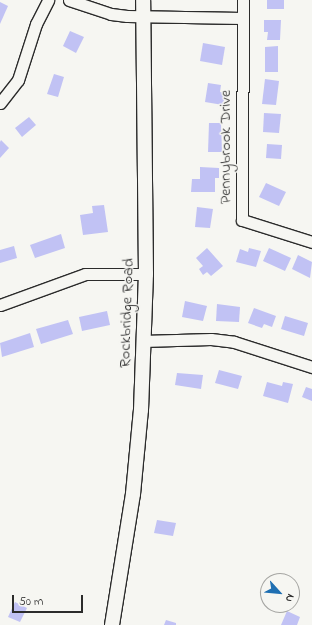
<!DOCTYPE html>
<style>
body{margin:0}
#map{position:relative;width:312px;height:625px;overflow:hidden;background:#f6f6f2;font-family:"Indie Flower",sans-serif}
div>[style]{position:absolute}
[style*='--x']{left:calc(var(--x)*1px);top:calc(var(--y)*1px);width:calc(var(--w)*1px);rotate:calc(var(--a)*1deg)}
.building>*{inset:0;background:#c1c2f4}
.roads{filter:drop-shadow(1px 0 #2b2b2b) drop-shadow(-1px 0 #2b2b2b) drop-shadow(0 1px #2b2b2b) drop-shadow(0 -1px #2b2b2b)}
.minor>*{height:11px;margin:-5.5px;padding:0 5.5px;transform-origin:5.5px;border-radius:5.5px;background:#f6f6f2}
.major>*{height:14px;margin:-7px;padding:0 7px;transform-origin:7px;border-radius:7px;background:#f6f6f2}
span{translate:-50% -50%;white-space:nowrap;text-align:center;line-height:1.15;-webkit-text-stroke:3px #f6f6f2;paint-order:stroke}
.street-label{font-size:16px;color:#2b2b2b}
.north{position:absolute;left:260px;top:573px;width:40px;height:40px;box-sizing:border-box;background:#f6f6f2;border:1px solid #a5a5a2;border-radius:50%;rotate:117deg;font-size:11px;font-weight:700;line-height:16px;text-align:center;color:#2b2b2b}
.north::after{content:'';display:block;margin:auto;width:14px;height:18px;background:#1f6fb2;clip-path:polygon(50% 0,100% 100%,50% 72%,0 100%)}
.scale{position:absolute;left:12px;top:595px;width:71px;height:18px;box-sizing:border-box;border:2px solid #2b2b2b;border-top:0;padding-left:5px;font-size:12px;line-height:14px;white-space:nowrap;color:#2b2b2b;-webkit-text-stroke:3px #f6f6f2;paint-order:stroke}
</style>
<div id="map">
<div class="building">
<i style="clip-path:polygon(267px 0,284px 0,284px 9px,267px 9px)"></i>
<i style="clip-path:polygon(0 2px,8px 6px,0 24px)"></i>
<i style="clip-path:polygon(264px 20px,281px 20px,280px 40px,267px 40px,268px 32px,264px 32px)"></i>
<i style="clip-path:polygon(70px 31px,84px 37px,76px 53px,63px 46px)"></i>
<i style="clip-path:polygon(203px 43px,225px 47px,222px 65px,200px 61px)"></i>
<i style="clip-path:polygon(278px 46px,278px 72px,265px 72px,265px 47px)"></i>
<i style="clip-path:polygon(54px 74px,64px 77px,58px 97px,47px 94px)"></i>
<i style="clip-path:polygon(265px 79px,279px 81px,276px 105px,262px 104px)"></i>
<i style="clip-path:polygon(208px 83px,221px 85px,220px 92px,225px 93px,223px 105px,205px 102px)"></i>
<i style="clip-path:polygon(264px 113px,281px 114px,279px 133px,263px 132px)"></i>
<i style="clip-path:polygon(29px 117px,36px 125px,22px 137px,15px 128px)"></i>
<i style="clip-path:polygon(209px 123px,221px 123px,222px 152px,208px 152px)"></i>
<i style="clip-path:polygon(1px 140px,9px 148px,0 158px,0 142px)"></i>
<i style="clip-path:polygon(267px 144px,282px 145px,281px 159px,266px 158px)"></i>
<i style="clip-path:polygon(200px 167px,219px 168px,219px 178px,215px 178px,215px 192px,191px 192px,192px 179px,200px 179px)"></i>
<i style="clip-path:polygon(266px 183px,286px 192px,279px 206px,259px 197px)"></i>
<i style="clip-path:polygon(104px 205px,108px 232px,83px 235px,80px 215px,93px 213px,92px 206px)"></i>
<i style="clip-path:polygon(197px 207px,213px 209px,210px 228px,195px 227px)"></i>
<i style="clip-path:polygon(61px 234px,65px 248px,35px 258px,30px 245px)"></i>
<i style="clip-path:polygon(14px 246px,17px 258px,0 263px,0 250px)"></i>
<i style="clip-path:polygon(207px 248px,223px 266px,211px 276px,207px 272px,203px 275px,199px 269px,203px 266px,196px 258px)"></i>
<i style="clip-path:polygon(249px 248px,261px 251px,256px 267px,236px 262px,240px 249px,248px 252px)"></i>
<i style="clip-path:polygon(269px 248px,291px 258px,285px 271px,263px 261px)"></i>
<i style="clip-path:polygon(298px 255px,312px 262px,310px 278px,292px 269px)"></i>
<i style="clip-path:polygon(185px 301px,207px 306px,203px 321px,182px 317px)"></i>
<i style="clip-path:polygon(217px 304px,240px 307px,239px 322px,216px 321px)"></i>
<i style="clip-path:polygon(254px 308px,276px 316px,272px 327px,264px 324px,262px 328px,248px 323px)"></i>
<i style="clip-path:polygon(107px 311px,110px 325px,82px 331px,79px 317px)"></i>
<i style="clip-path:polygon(285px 316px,308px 323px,304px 336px,281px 329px)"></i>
<i style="clip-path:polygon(68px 320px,73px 334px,41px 344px,36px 329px)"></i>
<i style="clip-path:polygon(30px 333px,34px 347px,2px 357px,0 343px)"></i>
<i style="clip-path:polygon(219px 370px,242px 376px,238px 389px,215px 383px)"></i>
<i style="clip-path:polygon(177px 373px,203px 375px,201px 389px,175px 385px)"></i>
<i style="clip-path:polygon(267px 382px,282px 386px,283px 382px,293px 384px,288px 403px,263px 396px)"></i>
<i style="clip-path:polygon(306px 387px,312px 389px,312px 401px,302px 397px)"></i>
<i style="clip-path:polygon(157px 520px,176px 523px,173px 536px,154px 533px)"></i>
<i style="clip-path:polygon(15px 602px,27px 608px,20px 622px,8px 617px)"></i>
<i style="clip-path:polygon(287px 611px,300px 617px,297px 625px,281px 625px)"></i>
<i style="clip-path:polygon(166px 620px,176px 623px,176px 625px,164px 625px)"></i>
</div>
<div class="roads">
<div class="minor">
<i style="--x:69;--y:0;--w:44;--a:18.4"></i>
<i style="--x:111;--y:14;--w:16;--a:7"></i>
<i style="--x:127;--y:16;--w:115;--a:1"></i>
<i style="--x:243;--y:0;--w:220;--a:90.3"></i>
<i style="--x:242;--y:220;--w:73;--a:17.4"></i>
<i style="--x:0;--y:103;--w:29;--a:-52"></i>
<i style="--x:18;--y:80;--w:59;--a:-72.2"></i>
<i style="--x:36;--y:24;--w:27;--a:-63"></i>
<i style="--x:0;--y:305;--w:90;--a:-20"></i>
<i style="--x:85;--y:274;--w:61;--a:0"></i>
<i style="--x:142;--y:341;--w:69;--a:-1.7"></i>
<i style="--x:211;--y:339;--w:23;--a:7"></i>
<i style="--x:234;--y:342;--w:82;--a:17.8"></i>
</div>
<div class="major">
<i style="--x:112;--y:625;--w:133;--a:-80.9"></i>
<i style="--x:133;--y:494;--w:84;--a:-84.6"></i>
<i style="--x:141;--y:410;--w:136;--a:-87.9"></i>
<i style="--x:146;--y:274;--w:274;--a:-90.6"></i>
</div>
</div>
<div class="street-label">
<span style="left:226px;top:147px;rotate:-90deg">Pennybrook Drive</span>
<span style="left:127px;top:313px;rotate:-88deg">Rockbridge Road</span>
</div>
<div class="north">N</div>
<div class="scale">50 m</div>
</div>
